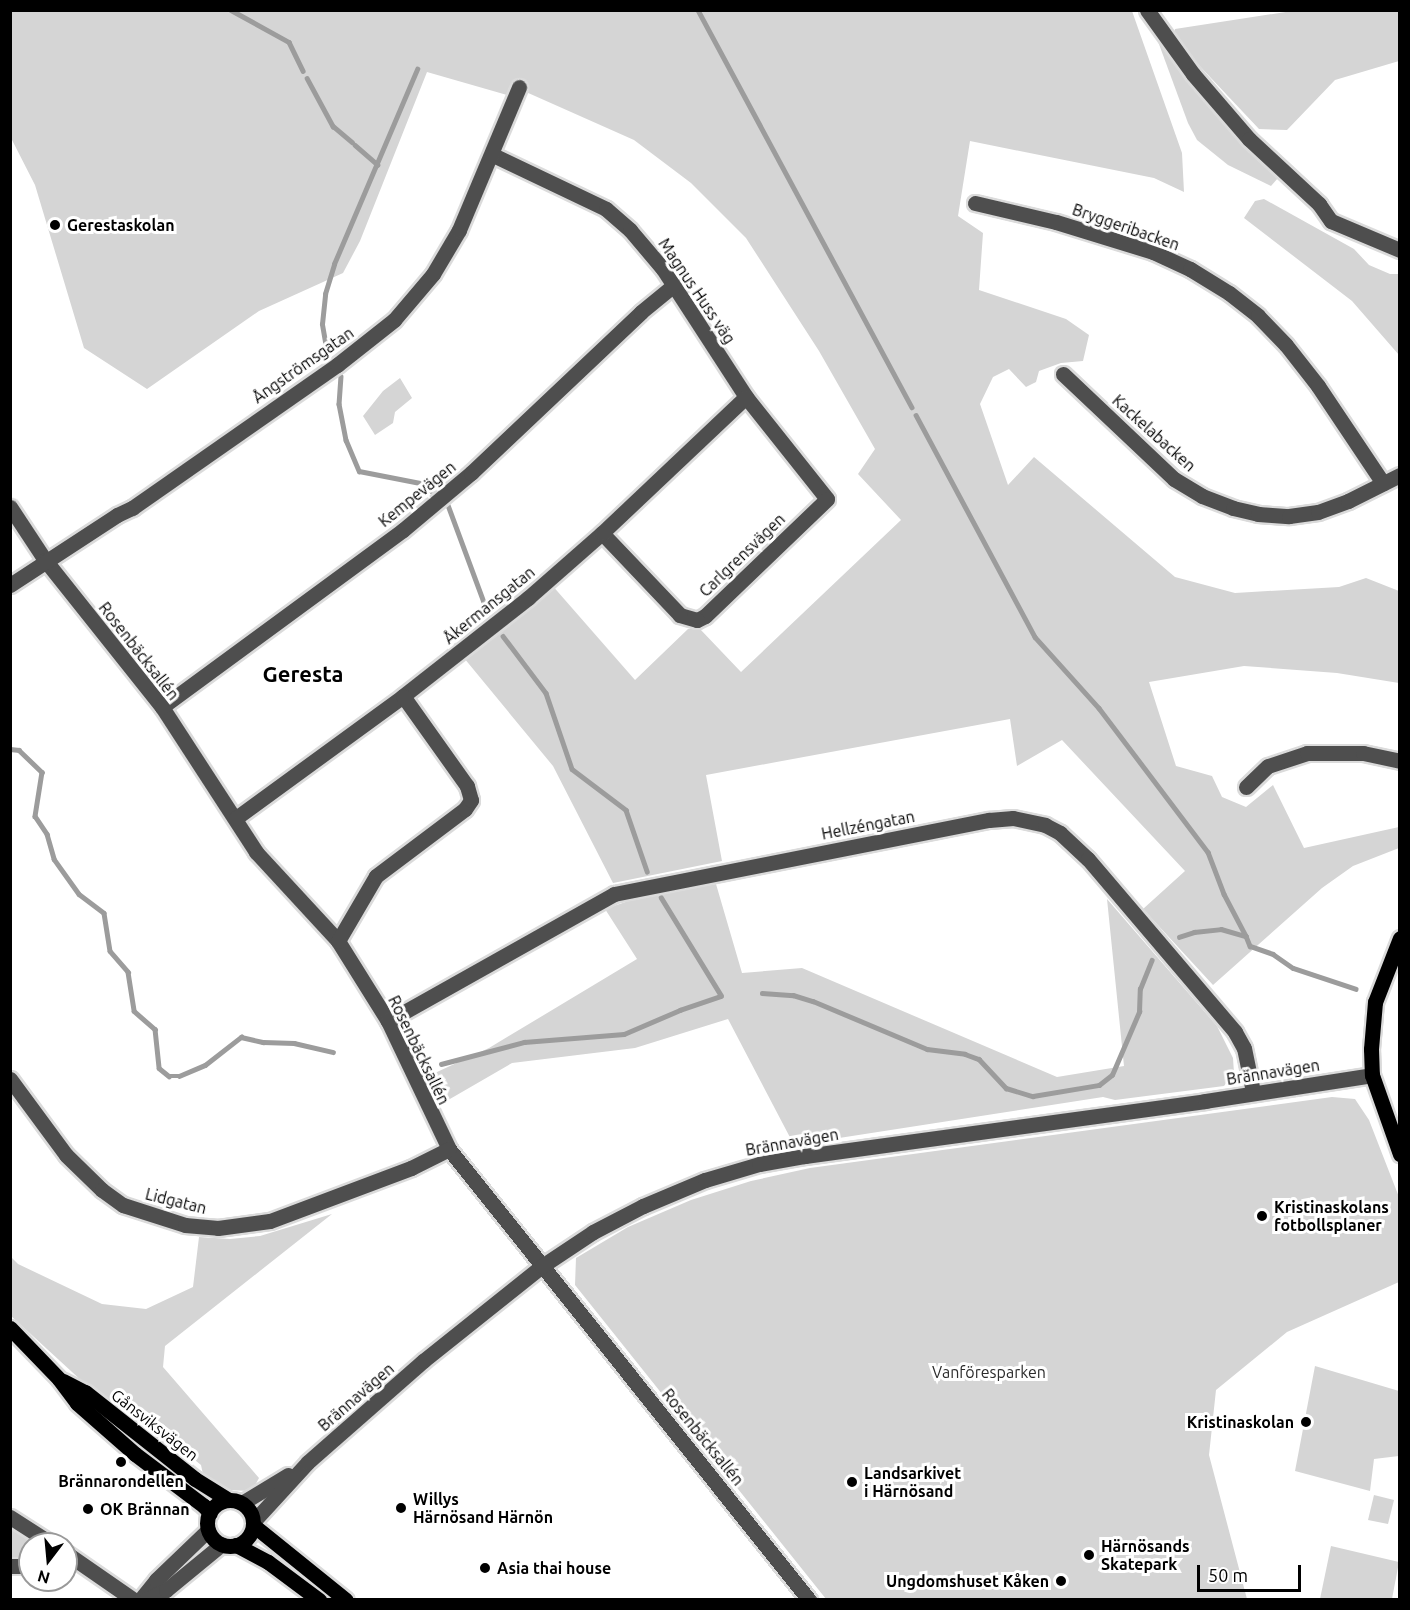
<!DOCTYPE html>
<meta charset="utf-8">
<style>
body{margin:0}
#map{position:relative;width:1410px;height:1610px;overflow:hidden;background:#fff;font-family:Ubuntu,sans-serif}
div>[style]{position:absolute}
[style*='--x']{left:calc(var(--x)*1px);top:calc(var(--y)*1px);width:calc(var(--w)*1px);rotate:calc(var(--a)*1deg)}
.green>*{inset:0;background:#d5d5d5}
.stream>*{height:4.5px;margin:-2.25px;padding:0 2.25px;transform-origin:2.25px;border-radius:2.25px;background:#9c9c9c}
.roads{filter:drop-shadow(2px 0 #dbdbdb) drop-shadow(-2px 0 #dbdbdb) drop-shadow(0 2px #dbdbdb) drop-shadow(0 -2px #dbdbdb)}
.minor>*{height:15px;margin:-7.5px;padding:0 7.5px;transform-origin:7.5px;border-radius:7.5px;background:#4e4e4e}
.major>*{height:15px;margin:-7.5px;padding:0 7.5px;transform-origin:7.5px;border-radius:7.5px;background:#000}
.major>.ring{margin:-7.5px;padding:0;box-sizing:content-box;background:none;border:15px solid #000;border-radius:50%}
.dots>*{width:16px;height:16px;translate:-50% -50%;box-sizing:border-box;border:3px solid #fff;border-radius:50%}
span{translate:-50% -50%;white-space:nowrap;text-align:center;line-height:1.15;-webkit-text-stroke:6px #fff;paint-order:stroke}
.poi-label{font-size:16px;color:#000;font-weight:700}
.left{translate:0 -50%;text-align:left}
.right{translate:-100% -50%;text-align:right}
.street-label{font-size:16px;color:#000}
.park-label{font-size:16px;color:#2c2c2c}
.district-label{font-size:22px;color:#000;font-weight:700}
.frame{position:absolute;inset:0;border:12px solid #000;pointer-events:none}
.north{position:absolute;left:18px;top:1532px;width:60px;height:60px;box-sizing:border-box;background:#fff;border:2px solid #999;border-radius:50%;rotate:196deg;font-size:16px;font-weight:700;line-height:24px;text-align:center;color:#000}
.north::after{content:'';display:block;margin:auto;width:21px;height:27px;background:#000;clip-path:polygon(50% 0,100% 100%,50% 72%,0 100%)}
.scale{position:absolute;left:1197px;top:1565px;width:104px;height:27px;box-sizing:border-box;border:3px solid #000;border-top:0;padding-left:8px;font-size:18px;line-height:21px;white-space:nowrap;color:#000;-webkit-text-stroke:4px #fff;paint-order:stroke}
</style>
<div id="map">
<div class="green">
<i style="clip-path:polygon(11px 11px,1132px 11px,1182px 153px,1184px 192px,1154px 178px,970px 141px,958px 216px,983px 233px,979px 290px,1066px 319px,1089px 335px,1083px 361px,1061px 363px,1039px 371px,1036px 382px,1026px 387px,1009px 369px,993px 377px,980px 404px,1008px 485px,1034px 457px,1175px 577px,1235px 593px,1339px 587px,1366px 578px,1399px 591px,1399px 683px,1337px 673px,1244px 666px,1149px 682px,1176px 766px,1212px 776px,1222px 797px,1246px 807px,1273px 785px,1304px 848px,1399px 827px,1399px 848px,1353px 866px,1322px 888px,1213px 985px,1143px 909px,1185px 871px,1062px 740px,1017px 766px,1010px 719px,706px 775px,722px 861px,613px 883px,553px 766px,464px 658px,551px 584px,635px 680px,688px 629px,700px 629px,741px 672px,901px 520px,858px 474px,875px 449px,819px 351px,746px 238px,691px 183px,634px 140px,526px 92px,507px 95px,427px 72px,360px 241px,343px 273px,259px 311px,147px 389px,84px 348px,35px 185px,11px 138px)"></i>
<i style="clip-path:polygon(1292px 11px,1399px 11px,1399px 61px,1335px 80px,1287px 130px,1259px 129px,1177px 42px,1173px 36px,1175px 29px)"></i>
<i style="clip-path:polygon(1156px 36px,1278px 178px,1271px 186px,1228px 165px,1197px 140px,1188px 123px)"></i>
<i style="clip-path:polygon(1264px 199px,1354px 249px,1369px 265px,1390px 274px,1399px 274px,1399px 355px,1352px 301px,1244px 218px,1255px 201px)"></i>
<i style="clip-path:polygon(400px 378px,412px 398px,395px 412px,393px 423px,375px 435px,363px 416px,383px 391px)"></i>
<i style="clip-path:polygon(716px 884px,742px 973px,802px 968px,1057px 1077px,1124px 1066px,1107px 899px,1217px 1026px,1233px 1058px,1234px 1073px,1224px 1086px,1115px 1100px,1103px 1097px,794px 1145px,728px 1019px,635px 1048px,512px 1063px,443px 1103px,424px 1078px,489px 1048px,637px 959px,605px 909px,646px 895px)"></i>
<i style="clip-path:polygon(1332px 1097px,1355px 1099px,1369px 1120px,1399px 1197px,1399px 1282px,1287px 1332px,1216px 1390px,1209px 1455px,1247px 1599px,826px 1599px,575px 1285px,576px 1258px,628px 1227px,691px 1200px,751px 1181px,810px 1168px)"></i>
<i style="clip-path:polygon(332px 1214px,165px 1346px,163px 1367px,259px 1478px,252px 1491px,226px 1490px,204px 1479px,201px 1465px,151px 1424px,84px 1383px,10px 1315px,10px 1256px,18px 1264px,102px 1304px,146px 1309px,193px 1287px,199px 1237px,230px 1239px,260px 1236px)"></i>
<i style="clip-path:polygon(1315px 1366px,1399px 1391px,1399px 1456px,1374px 1459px,1370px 1491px,1295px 1471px)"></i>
<i style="clip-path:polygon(1374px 1495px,1394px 1500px,1388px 1524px,1368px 1520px)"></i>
<i style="clip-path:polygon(10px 1527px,35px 1544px,30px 1544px,30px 1558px,11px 1559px)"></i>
<i style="clip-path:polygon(1331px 1546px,1399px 1562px,1392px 1599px,1320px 1599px)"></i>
</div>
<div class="stream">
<i style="--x:231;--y:10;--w:66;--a:28.9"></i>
<i style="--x:289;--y:42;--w:32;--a:64"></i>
<i style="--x:698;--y:10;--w:451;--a:61.7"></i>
<i style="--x:307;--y:78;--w:55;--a:61.6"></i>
<i style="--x:333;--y:126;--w:25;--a:40"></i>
<i style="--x:355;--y:145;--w:30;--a:41"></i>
<i style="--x:327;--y:353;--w:29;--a:-100"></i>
<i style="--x:322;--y:324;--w:30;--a:-84"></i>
<i style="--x:325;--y:294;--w:31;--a:-73"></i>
<i style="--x:334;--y:264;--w:212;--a:-66.9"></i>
<i style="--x:341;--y:376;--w:28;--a:94"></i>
<i style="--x:339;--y:404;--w:37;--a:79"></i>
<i style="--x:346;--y:440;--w:34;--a:67"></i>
<i style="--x:359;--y:471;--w:62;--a:11.1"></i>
<i style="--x:420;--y:483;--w:16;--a:35"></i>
<i style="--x:916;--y:415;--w:252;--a:61.8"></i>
<i style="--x:1035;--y:637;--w:96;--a:48"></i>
<i style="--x:1099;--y:708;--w:181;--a:52.9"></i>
<i style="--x:1208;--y:852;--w:45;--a:69.1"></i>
<i style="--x:1224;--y:894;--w:47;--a:62.4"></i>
<i style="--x:448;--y:505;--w:115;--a:69.7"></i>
<i style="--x:503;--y:636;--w:71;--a:53"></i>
<i style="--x:546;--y:693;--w:80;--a:71.1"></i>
<i style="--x:572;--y:769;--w:68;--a:37.2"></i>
<i style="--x:626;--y:810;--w:65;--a:71"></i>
<i style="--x:10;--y:749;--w:9;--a:6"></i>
<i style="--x:19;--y:750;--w:32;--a:44"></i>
<i style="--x:42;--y:772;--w:45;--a:99"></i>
<i style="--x:35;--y:816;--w:22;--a:56"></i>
<i style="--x:47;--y:834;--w:26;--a:74"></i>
<i style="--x:54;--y:859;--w:43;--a:54.5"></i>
<i style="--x:79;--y:894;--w:31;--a:37"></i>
<i style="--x:104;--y:913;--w:38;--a:81"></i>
<i style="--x:110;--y:951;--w:28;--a:49"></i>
<i style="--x:128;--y:972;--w:39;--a:81"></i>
<i style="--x:134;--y:1011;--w:28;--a:41"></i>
<i style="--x:155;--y:1029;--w:39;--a:84"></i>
<i style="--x:159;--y:1068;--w:13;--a:39"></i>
<i style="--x:169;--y:1076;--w:10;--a:0"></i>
<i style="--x:179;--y:1076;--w:28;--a:-23"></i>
<i style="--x:205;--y:1065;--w:46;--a:-37.9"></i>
<i style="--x:241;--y:1037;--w:23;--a:13"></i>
<i style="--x:263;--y:1042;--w:31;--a:2"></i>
<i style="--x:294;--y:1043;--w:40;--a:13"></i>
<i style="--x:1179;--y:937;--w:16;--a:-18"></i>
<i style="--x:1194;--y:932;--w:27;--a:-6"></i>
<i style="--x:1221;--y:929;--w:26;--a:16"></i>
<i style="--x:1246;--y:936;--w:11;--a:68"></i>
<i style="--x:1250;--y:946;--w:24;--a:19"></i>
<i style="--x:1273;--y:954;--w:24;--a:35"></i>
<i style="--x:1293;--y:968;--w:66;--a:18.4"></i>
<i style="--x:762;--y:993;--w:31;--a:4"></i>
<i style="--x:793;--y:995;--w:21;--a:17"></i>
<i style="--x:813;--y:1001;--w:124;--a:22.8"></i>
<i style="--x:927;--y:1049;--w:38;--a:7"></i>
<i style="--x:965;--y:1054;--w:15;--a:20"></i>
<i style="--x:979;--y:1059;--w:40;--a:47"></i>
<i style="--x:1006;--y:1088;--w:28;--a:17"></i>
<i style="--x:1033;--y:1096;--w:67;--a:-9.5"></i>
<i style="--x:1099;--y:1085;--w:16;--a:-38"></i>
<i style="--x:1112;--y:1075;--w:69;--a:-66.8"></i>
<i style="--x:1139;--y:1012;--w:23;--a:-88"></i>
<i style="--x:1140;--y:989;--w:31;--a:-68"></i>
<i style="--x:441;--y:1064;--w:86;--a:-14.8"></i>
<i style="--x:524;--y:1042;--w:100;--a:-4.6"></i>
<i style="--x:624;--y:1034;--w:61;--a:-23.2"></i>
<i style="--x:680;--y:1010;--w:43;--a:-18.9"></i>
<i style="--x:721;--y:996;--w:115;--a:-121.5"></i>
</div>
<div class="roads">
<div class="minor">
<i style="--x:1147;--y:10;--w:79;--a:54.3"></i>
<i style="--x:1193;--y:74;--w:86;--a:49.3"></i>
<i style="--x:1249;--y:139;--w:96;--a:42.9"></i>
<i style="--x:1319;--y:204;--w:21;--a:55"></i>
<i style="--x:1331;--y:221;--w:75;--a:22.8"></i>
<i style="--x:493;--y:155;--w:125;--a:25.5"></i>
<i style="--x:606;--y:209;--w:32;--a:41"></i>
<i style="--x:630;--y:230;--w:51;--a:49.8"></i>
<i style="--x:663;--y:269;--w:153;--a:57"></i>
<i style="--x:746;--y:397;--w:130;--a:51.5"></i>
<i style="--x:827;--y:499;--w:169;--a:136.2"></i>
<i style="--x:705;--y:616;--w:9;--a:153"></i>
<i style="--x:697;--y:620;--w:18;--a:-164"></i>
<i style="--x:680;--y:615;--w:113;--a:-133.6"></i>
<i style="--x:975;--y:203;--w:83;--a:13.2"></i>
<i style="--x:1056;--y:222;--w:102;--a:17.2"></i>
<i style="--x:1153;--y:252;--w:41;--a:24.7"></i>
<i style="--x:1190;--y:269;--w:46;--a:31.6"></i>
<i style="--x:1229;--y:293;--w:37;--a:38"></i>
<i style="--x:1258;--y:316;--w:40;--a:46"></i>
<i style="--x:1286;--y:345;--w:52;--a:52"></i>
<i style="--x:1318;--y:386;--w:117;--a:56.2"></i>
<i style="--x:1063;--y:374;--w:153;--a:43.4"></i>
<i style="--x:1174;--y:479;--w:33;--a:31"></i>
<i style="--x:1202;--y:496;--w:33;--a:21"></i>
<i style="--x:1233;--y:508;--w:26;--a:13"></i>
<i style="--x:1258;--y:514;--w:31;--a:4"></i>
<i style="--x:1289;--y:516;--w:29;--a:-8"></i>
<i style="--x:1318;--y:512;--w:32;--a:-20"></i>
<i style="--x:1348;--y:501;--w:58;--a:-26.6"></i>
<i style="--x:10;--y:507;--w:64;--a:56.6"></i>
<i style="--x:45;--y:560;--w:188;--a:51.5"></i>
<i style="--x:162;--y:707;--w:173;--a:57"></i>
<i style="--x:256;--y:852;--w:121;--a:47.3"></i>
<i style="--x:338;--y:941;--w:94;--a:58"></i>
<i style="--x:388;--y:1021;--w:142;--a:64.5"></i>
<i style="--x:449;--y:1149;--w:577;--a:51.4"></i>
<i style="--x:10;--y:585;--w:128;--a:-33.2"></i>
<i style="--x:117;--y:515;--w:17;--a:-25"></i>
<i style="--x:132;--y:508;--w:250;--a:-34.9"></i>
<i style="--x:337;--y:365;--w:73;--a:-38.3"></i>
<i style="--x:394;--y:320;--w:60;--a:-49.7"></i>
<i style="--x:433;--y:274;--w:51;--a:-59.4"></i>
<i style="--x:459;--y:230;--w:155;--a:-67.2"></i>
<i style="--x:162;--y:707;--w:299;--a:-36.3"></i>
<i style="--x:403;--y:530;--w:89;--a:-40"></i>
<i style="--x:471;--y:473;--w:234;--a:-43.4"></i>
<i style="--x:641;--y:312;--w:43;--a:-39.3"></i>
<i style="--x:1246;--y:787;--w:30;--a:-44"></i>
<i style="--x:1268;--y:766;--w:41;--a:-18.4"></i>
<i style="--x:1307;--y:753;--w:56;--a:0"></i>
<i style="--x:1363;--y:753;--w:38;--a:12"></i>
<i style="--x:236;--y:818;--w:207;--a:-36.1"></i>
<i style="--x:403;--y:696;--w:159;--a:-38.1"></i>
<i style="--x:528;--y:598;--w:98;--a:-41.3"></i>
<i style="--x:602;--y:533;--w:198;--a:-43.4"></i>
<i style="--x:338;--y:941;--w:75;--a:-59.7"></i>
<i style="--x:376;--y:876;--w:111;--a:-37"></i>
<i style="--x:465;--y:809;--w:11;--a:-56"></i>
<i style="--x:471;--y:800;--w:15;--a:-106"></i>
<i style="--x:467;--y:786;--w:110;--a:-125.4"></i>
<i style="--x:388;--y:1021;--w:259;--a:-29.3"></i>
<i style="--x:614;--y:894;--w:382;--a:-11.2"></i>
<i style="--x:989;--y:820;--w:24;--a:-5"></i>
<i style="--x:1013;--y:818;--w:33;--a:12"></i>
<i style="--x:1045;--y:825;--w:17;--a:28"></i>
<i style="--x:1060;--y:833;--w:38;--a:43"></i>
<i style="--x:1088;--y:859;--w:227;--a:49.6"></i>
<i style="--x:1235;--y:1032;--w:18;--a:61"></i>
<i style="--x:1244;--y:1048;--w:45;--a:78.4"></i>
<i style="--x:10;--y:1079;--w:94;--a:53.6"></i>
<i style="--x:66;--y:1155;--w:50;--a:44.2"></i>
<i style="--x:102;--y:1190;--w:26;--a:36"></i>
<i style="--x:123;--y:1205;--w:65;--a:17.9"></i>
<i style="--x:185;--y:1225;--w:33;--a:5"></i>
<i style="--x:218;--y:1228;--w:52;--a:-7.7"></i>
<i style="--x:270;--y:1221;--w:151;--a:-20.6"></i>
<i style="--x:411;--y:1168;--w:42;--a:-26.6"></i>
<i style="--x:242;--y:1503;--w:54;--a:-31.3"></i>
<i style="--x:10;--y:1517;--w:50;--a:32.7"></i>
<i style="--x:253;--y:1522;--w:81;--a:-47.5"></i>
<i style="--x:308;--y:1462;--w:153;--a:-41.3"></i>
<i style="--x:423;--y:1361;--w:152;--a:-38.6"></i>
<i style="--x:542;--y:1266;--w:61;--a:-33.7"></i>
<i style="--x:593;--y:1232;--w:56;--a:-27.5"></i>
<i style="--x:643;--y:1206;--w:67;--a:-22.8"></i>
<i style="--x:705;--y:1180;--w:56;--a:-16.5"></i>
<i style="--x:759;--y:1164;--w:47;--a:-9.9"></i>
<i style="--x:805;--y:1156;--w:404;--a:-7.8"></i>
<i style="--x:1205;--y:1101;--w:169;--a:-8.8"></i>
<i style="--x:66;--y:1553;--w:83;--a:34.7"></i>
<i style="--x:10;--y:1566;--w:20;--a:0"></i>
<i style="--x:140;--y:1600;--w:26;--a:-51"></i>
<i style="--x:156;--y:1580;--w:72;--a:-43.9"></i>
<i style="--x:145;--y:1600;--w:23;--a:-25"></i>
<i style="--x:166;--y:1590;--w:72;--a:-39.4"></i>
</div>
<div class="major">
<i style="--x:1400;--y:938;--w:69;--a:111.3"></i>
<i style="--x:1375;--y:1002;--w:47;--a:94.9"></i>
<i style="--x:1371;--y:1049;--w:26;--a:88"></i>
<i style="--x:1372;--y:1075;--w:84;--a:70.5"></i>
<i style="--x:10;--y:1328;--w:71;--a:46.1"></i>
<i style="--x:59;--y:1379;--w:30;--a:53"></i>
<i style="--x:77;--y:1403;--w:77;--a:41.3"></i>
<i style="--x:135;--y:1454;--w:86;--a:37"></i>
<i style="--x:204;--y:1506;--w:9;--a:49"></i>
<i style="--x:63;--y:1381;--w:25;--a:27"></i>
<i style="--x:85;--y:1392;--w:140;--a:38.3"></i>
<i style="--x:195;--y:1479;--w:39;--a:32"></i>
<i class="ring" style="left:207px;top:1500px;width:31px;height:31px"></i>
<i style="--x:253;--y:1525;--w:119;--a:38.9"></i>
<i style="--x:236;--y:1545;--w:36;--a:28"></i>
<i style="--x:268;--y:1562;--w:64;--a:36.7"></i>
</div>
</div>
<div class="dots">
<i style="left:55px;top:225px;background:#000"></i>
<i style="left:1262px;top:1216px;background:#000"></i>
<i style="left:1306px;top:1422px;background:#000"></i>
<i style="left:121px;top:1462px;background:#000"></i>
<i style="left:852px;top:1482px;background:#000"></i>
<i style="left:401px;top:1508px;background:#000"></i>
<i style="left:88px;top:1509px;background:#000"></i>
<i style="left:1089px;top:1555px;background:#000"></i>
<i style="left:485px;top:1568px;background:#000"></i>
<i style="left:1061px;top:1581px;background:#000"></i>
</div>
<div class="poi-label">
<span class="left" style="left:67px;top:225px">Gerestaskolan</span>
<span class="left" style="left:1274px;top:1216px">Kristinaskolans<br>fotbollsplaner</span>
<span class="right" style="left:1294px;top:1422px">Kristinaskolan</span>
<span class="left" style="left:864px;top:1482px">Landsarkivet<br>i Härnösand</span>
<span style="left:121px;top:1481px">Brännarondellen</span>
<span class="left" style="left:413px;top:1508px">Willys<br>Härnösand Härnön</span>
<span class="left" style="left:100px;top:1509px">OK Brännan</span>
<span class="left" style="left:1101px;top:1555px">Härnösands<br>Skatepark</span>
<span class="left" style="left:497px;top:1568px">Asia thai house</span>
<span class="right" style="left:1049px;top:1581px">Ungdomshuset Kåken</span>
</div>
<div class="street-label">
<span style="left:1126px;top:227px;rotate:19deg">Bryggeribacken</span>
<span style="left:697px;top:291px;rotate:56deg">Magnus Huss väg</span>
<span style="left:303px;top:365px;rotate:-35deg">Ångströmsgatan</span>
<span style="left:1154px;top:433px;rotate:42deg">Kackelabacken</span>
<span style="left:417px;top:494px;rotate:-39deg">Kempevägen</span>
<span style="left:742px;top:555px;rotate:-44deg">Carlgrensvägen</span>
<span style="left:489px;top:605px;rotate:-39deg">Åkermansgatan</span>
<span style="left:139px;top:651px;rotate:52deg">Rosenbäcksallén</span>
<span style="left:868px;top:825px;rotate:-11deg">Hellzéngatan</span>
<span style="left:419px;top:1050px;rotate:64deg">Rosenbäcksallén</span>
<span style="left:1273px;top:1072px;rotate:-9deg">Brännavägen</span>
<span style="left:792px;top:1142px;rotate:-10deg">Brännavägen</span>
<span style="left:176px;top:1201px;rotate:14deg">Lidgatan</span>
<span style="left:356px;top:1397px;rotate:-41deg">Brännavägen</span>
<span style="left:155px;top:1425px;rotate:38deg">Gånsviksvägen</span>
<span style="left:703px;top:1437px;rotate:51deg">Rosenbäcksallén</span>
</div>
<div class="park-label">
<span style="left:989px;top:1372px">Vanföresparken</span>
</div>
<div class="district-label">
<span style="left:303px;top:674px">Geresta</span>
</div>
<div class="frame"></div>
<div class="north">N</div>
<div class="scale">50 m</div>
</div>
